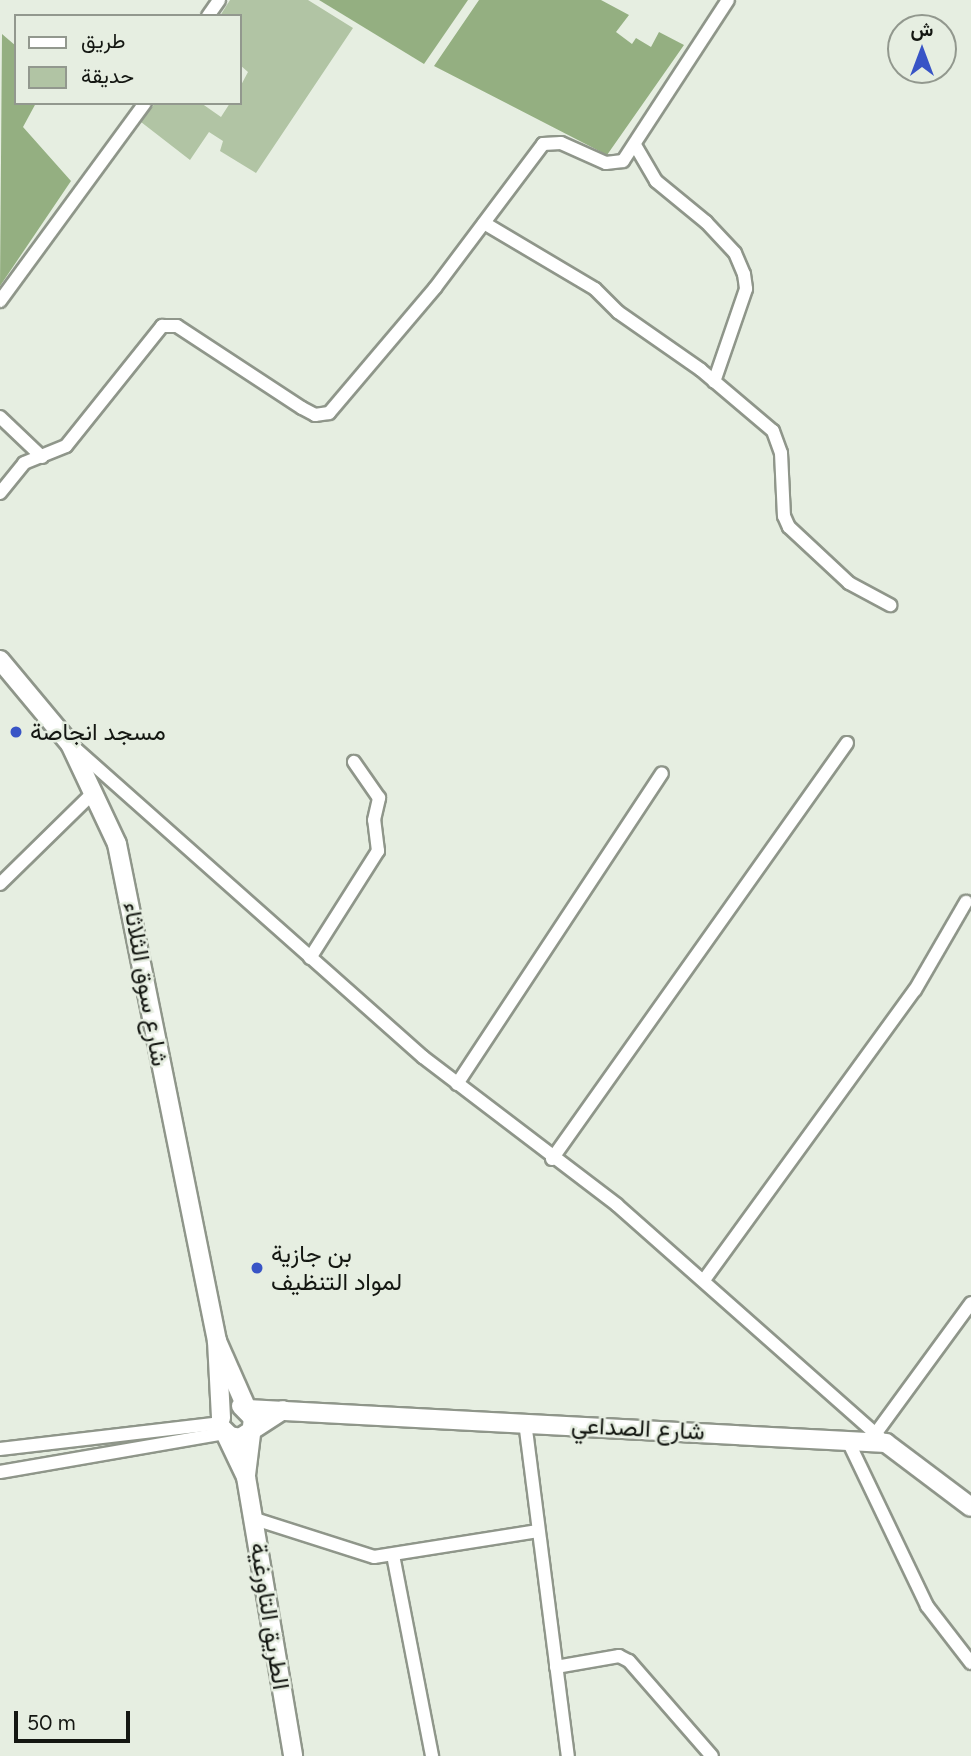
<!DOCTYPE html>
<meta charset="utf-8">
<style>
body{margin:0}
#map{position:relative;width:971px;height:1756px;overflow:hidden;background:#e6eee1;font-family:Figtree,Vazirmatn,sans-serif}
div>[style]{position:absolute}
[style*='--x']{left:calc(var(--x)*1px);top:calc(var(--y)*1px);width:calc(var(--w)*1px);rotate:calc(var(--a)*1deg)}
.green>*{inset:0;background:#b1c4a4}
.forest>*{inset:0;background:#94af81}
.roads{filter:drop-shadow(2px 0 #8f968a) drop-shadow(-2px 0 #8f968a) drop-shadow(0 2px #8f968a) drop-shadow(0 -2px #8f968a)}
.street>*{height:12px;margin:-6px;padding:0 6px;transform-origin:6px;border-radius:6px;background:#fff}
.secondary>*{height:18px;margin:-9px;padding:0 9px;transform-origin:9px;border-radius:9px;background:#fff}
.dots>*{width:19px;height:19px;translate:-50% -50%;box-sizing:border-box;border:4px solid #e6eee1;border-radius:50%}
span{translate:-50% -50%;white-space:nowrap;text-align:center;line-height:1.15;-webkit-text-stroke:5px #e6eee1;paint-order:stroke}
.poi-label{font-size:24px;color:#141712}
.left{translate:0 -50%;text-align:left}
.street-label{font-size:24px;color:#141712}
.legend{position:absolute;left:14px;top:14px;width:228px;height:91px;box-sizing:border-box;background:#e6eee1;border:2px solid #92988e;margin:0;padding:9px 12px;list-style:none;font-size:21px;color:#141712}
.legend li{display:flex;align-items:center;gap:14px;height:35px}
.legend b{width:35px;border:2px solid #92988e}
.north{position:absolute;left:887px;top:14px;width:70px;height:70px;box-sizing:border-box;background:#e6eee1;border:2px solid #92988e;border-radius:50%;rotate:0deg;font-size:19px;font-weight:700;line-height:28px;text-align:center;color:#141712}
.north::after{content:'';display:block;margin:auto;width:24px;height:32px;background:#3854c6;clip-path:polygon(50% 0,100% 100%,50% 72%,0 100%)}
.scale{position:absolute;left:14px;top:1711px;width:116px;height:32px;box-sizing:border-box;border:4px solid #141712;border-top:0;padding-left:9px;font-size:21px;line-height:24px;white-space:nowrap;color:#141712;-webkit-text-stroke:5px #e6eee1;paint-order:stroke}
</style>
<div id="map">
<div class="green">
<i style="clip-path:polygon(230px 0,308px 0,353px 28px,256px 173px,220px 151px,223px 141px,209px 132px,190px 160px,141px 122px,155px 103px,201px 103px,221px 117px,230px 103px,240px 103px,240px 87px,248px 72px,240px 65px,240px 16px,220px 16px)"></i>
</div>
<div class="forest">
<i style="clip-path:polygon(319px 0,468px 0,424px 64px)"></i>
<i style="clip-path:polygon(479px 0,601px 0,629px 15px,616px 32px,632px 44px,636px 38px,651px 47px,659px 32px,684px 45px,607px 155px,434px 66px)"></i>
<i style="clip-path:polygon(2px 34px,16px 46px,16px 103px,36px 103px,23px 127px,71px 181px,0 286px)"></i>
</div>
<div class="roads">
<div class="street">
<i style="--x:208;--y:16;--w:19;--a:-55"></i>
<i style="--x:635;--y:145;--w:42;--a:59.7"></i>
<i style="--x:656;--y:181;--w:65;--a:39.4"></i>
<i style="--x:706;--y:222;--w:42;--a:46.9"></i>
<i style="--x:735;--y:253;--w:23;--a:67"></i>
<i style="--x:744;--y:274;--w:15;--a:82"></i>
<i style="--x:746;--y:289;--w:98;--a:109"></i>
<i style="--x:484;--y:223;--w:129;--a:30.7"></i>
<i style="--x:595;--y:289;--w:33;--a:45"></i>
<i style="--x:618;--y:312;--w:101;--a:34.9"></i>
<i style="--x:701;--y:370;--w:94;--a:40.3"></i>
<i style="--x:773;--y:431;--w:23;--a:70"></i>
<i style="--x:781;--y:453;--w:63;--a:87.3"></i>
<i style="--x:784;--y:516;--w:12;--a:66"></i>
<i style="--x:789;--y:527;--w:82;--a:43"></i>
<i style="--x:849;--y:583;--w:47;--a:28.2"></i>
<i style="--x:0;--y:301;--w:245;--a:-53.8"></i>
<i style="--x:0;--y:417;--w:58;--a:43.6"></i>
<i style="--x:0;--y:493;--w:38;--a:-51"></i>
<i style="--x:24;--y:463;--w:45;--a:-22"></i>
<i style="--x:66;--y:446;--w:154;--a:-51.3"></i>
<i style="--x:162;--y:326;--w:15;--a:0"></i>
<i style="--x:177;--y:326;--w:149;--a:33.3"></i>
<i style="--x:302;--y:408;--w:15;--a:28"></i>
<i style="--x:315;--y:415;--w:14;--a:-8"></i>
<i style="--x:329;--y:413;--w:164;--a:-49.7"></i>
<i style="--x:435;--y:288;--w:180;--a:-53.1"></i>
<i style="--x:543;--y:144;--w:18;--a:-3"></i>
<i style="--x:561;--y:143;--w:49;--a:24"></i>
<i style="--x:606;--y:163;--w:17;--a:-7"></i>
<i style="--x:623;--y:161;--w:192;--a:-56.9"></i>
<i style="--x:76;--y:749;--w:464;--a:41.6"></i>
<i style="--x:423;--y:1057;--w:244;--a:37.3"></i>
<i style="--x:617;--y:1205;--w:359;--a:41.5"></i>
<i style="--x:0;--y:884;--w:132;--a:-44.4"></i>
<i style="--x:310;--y:958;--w:127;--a:-57.6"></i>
<i style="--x:378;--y:851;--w:31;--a:-97"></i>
<i style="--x:374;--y:820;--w:23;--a:-77"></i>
<i style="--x:379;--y:798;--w:44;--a:-124.8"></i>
<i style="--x:457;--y:1084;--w:372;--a:-56.6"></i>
<i style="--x:552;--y:1159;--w:510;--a:-54.66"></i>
<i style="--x:704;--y:1280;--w:359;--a:-54"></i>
<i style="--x:915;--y:990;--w:102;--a:-59.9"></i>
<i style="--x:525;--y:1422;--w:337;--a:82.7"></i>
<i style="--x:876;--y:1433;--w:161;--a:-53.8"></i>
<i style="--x:848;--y:1441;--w:183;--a:64.4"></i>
<i style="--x:927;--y:1606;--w:72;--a:52.3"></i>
<i style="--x:0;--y:1449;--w:223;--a:-6.7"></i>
<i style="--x:0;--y:1472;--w:228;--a:-9.8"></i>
<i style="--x:255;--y:1519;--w:125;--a:17.7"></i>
<i style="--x:374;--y:1557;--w:166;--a:-9"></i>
<i style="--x:393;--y:1555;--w:205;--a:79"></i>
<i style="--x:556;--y:1667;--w:64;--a:-9.9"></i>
<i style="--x:619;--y:1656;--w:11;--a:27"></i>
<i style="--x:629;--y:1661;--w:126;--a:48.9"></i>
</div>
<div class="secondary">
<i style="--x:0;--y:660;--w:109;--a:50.2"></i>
<i style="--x:70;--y:744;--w:110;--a:64.8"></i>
<i style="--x:117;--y:844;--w:507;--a:78.62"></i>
<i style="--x:217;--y:1341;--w:77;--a:87"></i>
<i style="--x:217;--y:1341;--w:74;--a:66.2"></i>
<i style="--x:247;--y:1409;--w:640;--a:3.05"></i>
<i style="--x:886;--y:1443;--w:106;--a:37"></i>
<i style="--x:241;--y:1406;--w:17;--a:45"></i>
<i style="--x:253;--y:1418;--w:57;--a:97"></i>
<i style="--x:222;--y:1428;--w:11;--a:45"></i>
<i style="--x:230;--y:1436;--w:10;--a:11"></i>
<i style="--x:240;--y:1438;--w:51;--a:-33.1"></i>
<i style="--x:225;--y:1433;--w:49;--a:64.5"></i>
<i style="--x:246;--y:1477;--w:283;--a:80.4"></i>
</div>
</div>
<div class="dots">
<i style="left:16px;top:732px;background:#3854c6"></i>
<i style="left:257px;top:1268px;background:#3854c6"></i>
</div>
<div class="poi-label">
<span class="left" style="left:30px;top:732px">مسجد انجاصة</span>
<span class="left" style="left:271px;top:1268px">بن جازية<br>لمواد التنظيف</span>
</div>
<div class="street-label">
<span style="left:146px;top:984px;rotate:80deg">شارع سوق الثلاثاء</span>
<span style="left:638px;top:1428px;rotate:3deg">شارع الصداعي</span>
<span style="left:270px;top:1616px;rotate:81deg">الطريق التاورغية</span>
</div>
<ul class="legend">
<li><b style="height:9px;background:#fff"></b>طريق</li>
<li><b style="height:19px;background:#b1c4a4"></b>حديقة</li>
</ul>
<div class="north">ش</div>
<div class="scale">50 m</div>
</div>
